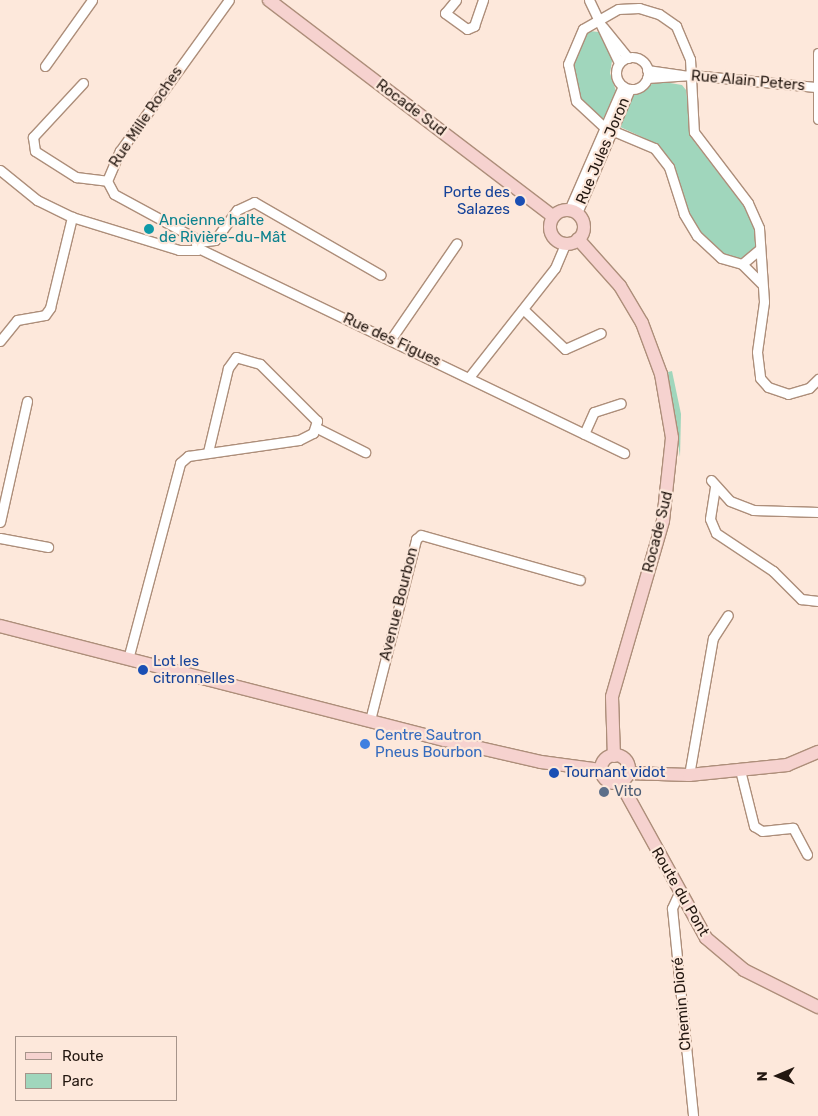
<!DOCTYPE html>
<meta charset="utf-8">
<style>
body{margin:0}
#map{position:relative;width:818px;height:1116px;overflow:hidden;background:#fde8db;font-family:Rubik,sans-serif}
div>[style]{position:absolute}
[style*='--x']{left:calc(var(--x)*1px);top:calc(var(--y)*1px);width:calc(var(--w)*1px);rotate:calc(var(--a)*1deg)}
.green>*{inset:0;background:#a0d6bc}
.roads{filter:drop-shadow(1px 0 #ad8e7a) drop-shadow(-1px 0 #ad8e7a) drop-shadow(0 1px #ad8e7a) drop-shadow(0 -1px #ad8e7a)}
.street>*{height:9px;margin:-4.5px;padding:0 4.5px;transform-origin:4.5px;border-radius:4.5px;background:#fff}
.street>.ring{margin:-4.5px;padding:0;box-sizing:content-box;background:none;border:9px solid #fff;border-radius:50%}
.secondary>*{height:12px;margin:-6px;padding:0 6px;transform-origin:6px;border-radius:6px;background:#f6d2cf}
.secondary>.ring{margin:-6px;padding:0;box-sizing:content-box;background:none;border:12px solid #f6d2cf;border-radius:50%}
.dots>*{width:14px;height:14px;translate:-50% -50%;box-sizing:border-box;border:2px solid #fde8db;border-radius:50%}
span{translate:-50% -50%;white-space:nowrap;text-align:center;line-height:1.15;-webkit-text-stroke:4.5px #fde8db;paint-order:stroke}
.street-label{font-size:15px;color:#231710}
.transit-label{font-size:15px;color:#164399}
.right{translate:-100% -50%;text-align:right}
.left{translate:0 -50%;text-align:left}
.culture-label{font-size:15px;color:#0d838f}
.shop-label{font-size:15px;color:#366cbe}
.service-label{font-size:15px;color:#4e5e75}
.legend{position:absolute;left:15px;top:1036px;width:162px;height:65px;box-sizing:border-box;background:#fde8db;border:1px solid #a6948a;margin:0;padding:6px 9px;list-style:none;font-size:15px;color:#231710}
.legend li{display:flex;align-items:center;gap:10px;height:25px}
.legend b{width:25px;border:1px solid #a6948a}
.north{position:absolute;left:753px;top:1051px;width:50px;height:50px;-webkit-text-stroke:4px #fde8db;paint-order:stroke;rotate:269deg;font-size:14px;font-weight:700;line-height:20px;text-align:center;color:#231710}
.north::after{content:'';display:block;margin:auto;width:18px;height:22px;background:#231710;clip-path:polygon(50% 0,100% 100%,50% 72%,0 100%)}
</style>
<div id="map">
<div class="green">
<i style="clip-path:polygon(589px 31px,599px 32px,613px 55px,610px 73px,616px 91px,603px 119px,596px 119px,582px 101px,572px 78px,576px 52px)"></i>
<i style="clip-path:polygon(658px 81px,682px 85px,686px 90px,693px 140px,756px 222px,755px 248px,742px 260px,725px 256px,705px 239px,687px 214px,667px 156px,644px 138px,616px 125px,629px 96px)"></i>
<i style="clip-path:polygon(672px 371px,681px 414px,680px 457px,668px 372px)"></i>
</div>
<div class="roads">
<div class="street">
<i style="--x:456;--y:0;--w:17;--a:130"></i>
<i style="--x:445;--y:13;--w:27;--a:36"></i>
<i style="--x:467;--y:29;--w:8;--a:-23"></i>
<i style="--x:474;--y:26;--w:28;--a:-71"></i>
<i style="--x:589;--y:0;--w:70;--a:64.5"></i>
<i style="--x:603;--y:27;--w:40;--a:51"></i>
<i style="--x:818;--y:53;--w:66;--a:90"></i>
<i class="ring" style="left:616px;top:57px;width:23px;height:23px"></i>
<i style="--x:45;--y:66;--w:81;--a:-54.5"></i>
<i style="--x:647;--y:70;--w:35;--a:8"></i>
<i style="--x:647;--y:78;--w:45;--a:-3.8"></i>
<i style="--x:692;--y:75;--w:124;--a:5.6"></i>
<i style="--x:83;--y:83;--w:74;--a:132.8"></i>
<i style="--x:33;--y:137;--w:14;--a:82"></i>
<i style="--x:35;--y:151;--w:49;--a:32.4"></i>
<i style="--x:76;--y:177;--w:31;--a:7"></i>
<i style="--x:0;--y:170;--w:48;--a:39"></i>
<i style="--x:37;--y:200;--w:39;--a:26"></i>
<i style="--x:72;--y:217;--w:112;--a:17.1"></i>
<i style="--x:179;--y:250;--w:18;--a:0"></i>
<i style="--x:197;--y:250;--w:12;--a:-99"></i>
<i style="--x:195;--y:238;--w:92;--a:-151.5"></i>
<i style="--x:114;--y:194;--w:15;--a:-118"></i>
<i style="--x:107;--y:181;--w:33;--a:-67"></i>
<i style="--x:120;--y:151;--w:186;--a:-54.2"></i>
<i style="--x:569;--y:210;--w:135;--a:-66.5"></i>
<i style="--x:577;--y:213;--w:135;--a:-66.9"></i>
<i style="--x:198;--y:242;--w:17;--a:-7"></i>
<i style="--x:215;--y:240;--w:37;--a:-54"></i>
<i style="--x:237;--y:210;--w:19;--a:-25"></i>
<i style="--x:254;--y:202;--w:146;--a:29.9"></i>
<i style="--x:198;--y:248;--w:473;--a:25.7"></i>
<i style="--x:742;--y:264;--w:23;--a:-40"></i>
<i style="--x:762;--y:284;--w:28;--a:-135"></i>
<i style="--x:742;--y:264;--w:22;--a:-164"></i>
<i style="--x:721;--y:258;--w:33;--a:-137"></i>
<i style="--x:697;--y:236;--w:26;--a:-121"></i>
<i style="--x:684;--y:214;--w:49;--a:-107.7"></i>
<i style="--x:669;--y:167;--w:24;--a:-128"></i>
<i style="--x:654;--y:148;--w:54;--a:-157.2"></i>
<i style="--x:604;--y:127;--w:38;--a:-137"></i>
<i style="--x:576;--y:101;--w:38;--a:-102"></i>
<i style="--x:568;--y:64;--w:38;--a:-67"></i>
<i style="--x:583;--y:29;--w:40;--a:-29.7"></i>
<i style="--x:618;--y:9;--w:21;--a:-3"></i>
<i style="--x:639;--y:8;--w:21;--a:17"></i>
<i style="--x:659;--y:14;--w:21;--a:35"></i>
<i style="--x:676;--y:26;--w:36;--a:67"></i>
<i style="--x:690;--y:59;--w:73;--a:86.9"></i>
<i style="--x:694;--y:132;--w:89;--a:52.7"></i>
<i style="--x:748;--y:203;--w:27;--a:66"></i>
<i style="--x:759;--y:228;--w:74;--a:86.1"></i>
<i style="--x:764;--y:302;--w:50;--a:98"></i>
<i style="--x:757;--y:352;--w:26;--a:83"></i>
<i style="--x:760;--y:378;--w:12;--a:48"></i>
<i style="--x:768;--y:387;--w:21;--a:19"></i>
<i style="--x:788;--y:394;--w:22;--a:-16"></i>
<i style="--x:809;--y:388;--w:13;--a:-45"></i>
<i style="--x:523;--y:309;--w:58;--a:43.6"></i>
<i style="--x:565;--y:349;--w:39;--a:-24"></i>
<i style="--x:391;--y:339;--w:116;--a:-55.5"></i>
<i style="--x:0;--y:341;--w:27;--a:-51"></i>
<i style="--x:17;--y:320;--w:28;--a:-10"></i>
<i style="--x:45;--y:315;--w:9;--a:-54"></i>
<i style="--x:50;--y:308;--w:94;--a:-76.4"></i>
<i style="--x:470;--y:376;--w:137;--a:-51.8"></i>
<i style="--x:555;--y:268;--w:26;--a:-67"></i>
<i style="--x:317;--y:428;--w:54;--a:26.6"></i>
<i style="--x:584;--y:434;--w:24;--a:-66"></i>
<i style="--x:594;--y:412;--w:28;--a:-18"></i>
<i style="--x:711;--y:480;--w:28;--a:48"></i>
<i style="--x:730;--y:501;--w:25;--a:21"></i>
<i style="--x:753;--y:510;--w:65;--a:1.8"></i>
<i style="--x:715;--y:487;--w:32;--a:99"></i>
<i style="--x:710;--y:519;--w:15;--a:67"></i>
<i style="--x:716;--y:533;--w:69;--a:33.7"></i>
<i style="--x:773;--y:571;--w:40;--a:45"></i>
<i style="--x:801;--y:599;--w:17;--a:7"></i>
<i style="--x:0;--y:522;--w:124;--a:-77.4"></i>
<i style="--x:0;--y:538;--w:49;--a:10.6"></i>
<i style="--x:128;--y:659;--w:203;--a:-75.1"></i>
<i style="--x:180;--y:463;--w:11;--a:-41"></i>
<i style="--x:188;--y:456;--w:112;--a:-8.2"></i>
<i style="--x:299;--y:440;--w:16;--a:-27"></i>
<i style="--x:313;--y:433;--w:13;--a:-72"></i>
<i style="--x:317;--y:421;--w:81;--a:-135"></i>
<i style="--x:260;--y:364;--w:25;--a:-164"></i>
<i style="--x:236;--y:357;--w:14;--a:126"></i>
<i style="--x:228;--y:368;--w:86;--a:103.4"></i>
<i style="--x:370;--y:720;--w:187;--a:-75.7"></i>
<i style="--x:416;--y:539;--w:6;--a:-39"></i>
<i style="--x:421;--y:535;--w:165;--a:15.8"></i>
<i style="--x:740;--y:770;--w:58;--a:76"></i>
<i style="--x:754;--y:826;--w:9;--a:32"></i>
<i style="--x:762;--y:831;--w:31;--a:-6"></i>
<i style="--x:793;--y:828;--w:30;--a:62"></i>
<i style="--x:689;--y:775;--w:139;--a:-80.1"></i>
<i style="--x:713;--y:638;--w:27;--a:-57"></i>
<i style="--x:679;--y:893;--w:17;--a:115"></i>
<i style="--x:672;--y:908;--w:209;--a:84.2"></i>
</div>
<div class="secondary">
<i style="--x:269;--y:0;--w:357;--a:37.3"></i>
<i class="ring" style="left:550px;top:210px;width:22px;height:22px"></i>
<i style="--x:578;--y:239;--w:63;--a:48.2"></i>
<i style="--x:620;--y:286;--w:43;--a:59.3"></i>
<i style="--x:642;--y:323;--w:54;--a:69.6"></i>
<i style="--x:661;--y:374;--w:65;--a:80.2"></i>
<i style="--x:672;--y:438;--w:83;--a:96.2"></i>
<i style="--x:663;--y:521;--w:183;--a:106.2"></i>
<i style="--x:612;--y:697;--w:59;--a:88.1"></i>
<i style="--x:0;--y:626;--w:459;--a:14.4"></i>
<i style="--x:445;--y:740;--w:98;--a:12.9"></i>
<i style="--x:541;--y:762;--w:62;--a:7.5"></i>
<i class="ring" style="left:601px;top:755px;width:16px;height:16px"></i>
<i style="--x:628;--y:773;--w:61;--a:1.9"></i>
<i style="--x:689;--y:775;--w:99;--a:-5.8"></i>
<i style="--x:787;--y:765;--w:34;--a:-23"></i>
<i style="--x:620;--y:782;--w:178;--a:61.1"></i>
<i style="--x:706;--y:938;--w:50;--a:40.1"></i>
<i style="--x:744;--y:970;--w:83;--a:26.6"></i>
</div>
</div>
<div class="dots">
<i style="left:520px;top:201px;background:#1a4fb4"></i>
<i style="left:149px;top:229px;background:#0f9aa8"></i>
<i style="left:143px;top:670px;background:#1a4fb4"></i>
<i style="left:365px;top:744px;background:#3f7fe0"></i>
<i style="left:554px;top:773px;background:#1a4fb4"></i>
<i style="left:604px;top:792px;background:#5c6f8a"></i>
</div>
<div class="street-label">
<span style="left:748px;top:81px;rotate:5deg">Rue Alain Peters</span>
<span style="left:411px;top:108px;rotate:37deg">Rocade Sud</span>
<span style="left:146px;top:117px;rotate:-56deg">Rue Mille Roches</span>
<span style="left:603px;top:151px;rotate:-67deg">Rue Jules Joron</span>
<span style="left:392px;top:340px;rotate:25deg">Rue des Figues</span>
<span style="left:658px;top:532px;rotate:-76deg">Rocade Sud</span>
<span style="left:399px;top:604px;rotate:-76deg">Avenue Bourbon</span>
<span style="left:680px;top:892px;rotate:60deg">Route du Pont</span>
<span style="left:682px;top:1004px;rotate:-95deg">Chemin Dioré</span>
</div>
<div class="transit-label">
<span class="right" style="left:510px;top:201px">Porte des<br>Salazes</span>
<span class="left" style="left:153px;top:670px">Lot les<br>citronnelles</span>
<span class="left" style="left:564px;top:773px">Tournant vidot</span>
</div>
<div class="culture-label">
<span class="left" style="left:159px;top:229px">Ancienne halte<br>de Rivière-du-Mât</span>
</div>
<div class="shop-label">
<span class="left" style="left:375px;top:744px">Centre Sautron<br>Pneus Bourbon</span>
</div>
<div class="service-label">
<span class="left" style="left:614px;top:792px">Vito</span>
</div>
<ul class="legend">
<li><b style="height:6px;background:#f6d2cf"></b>Route</li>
<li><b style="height:14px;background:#a0d6bc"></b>Parc</li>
</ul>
<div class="north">N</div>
</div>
